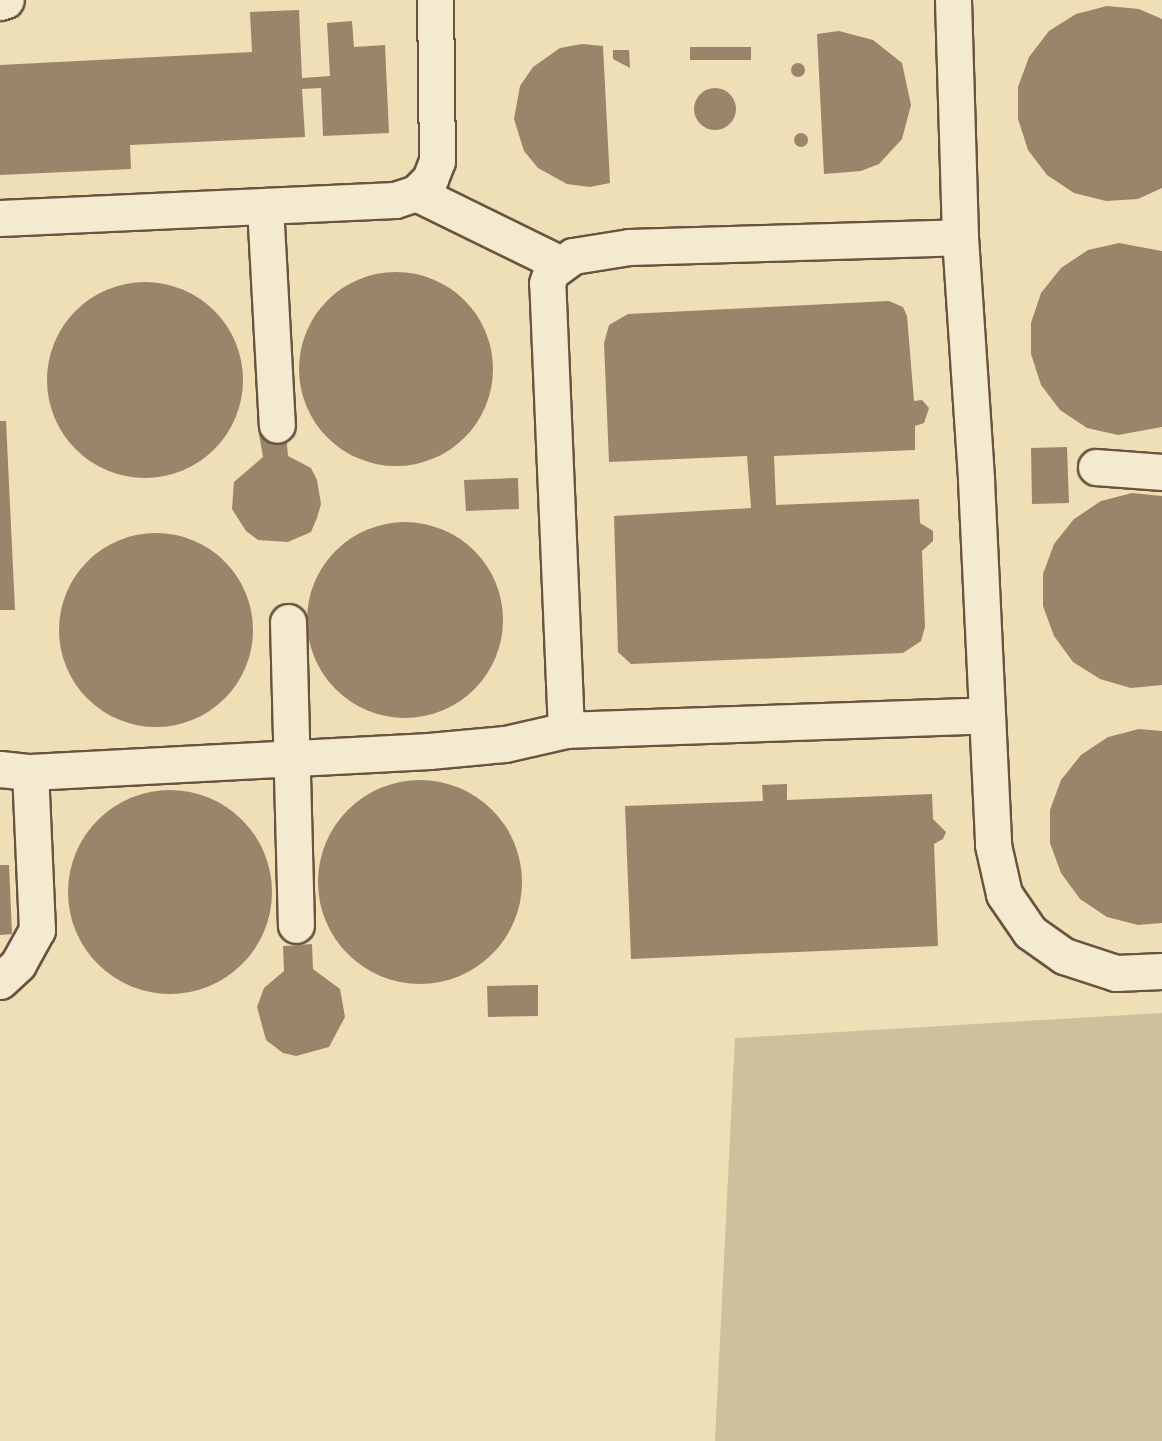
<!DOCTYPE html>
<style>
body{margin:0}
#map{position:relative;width:1162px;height:1441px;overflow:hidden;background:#eedfb7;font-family:Alegreya,serif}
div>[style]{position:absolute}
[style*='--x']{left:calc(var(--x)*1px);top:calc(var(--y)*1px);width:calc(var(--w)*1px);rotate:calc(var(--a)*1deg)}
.green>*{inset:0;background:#d0bf9c}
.building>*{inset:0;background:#9a856b}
.round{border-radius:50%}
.roads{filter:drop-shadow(2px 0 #6a5340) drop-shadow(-2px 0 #6a5340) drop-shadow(0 2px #6a5340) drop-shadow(0 -2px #6a5340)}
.minor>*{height:35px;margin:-17.5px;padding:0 17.5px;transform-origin:17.5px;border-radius:17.5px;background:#f4ead0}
span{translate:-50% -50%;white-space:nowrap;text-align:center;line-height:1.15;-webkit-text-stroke:5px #f4ead0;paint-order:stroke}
</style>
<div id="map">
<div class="green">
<i style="clip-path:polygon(1162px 1013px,1162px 1441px,715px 1441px,735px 1038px)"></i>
</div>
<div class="building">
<i style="clip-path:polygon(1107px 6px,1139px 9px,1162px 19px,1162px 188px,1138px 199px,1106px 201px,1074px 193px,1047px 175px,1028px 150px,1018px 119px,1018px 87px,1029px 57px,1049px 31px,1076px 14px)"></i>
<i style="clip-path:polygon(299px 10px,302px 78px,330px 76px,327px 23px,352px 21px,354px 47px,385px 45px,389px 133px,323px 136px,321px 88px,302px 89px,305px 137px,130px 145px,131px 169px,0 175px,0 65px,252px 52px,250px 12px)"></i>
<i style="clip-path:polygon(839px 31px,873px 40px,902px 63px,911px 105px,902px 139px,879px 164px,861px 171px,824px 174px,817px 34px)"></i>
<i style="clip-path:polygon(582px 44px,603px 46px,610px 183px,590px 187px,567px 184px,538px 168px,524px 151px,514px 119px,520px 86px,533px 67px,560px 48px)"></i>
<i style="clip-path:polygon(690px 47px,751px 47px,751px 60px,690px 60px)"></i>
<i style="clip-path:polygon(613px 50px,629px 50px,630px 68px,613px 59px)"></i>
<i class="round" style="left:791px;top:63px;width:14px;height:14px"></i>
<i class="round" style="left:694px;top:88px;width:42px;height:42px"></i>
<i class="round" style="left:794px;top:133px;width:14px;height:14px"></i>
<i style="clip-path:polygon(1119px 243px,1162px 251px,1162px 427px,1118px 435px,1087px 428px,1060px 410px,1041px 385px,1031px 354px,1031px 323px,1041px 293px,1061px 268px,1088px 250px)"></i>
<i class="round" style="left:299px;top:272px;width:194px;height:194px"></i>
<i class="round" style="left:47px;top:282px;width:196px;height:196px"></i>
<i style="clip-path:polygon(889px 301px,903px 307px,907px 316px,914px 401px,922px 400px,929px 408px,924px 423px,915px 426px,915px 450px,774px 456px,776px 505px,919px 499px,920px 523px,933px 531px,933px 541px,922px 551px,925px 627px,921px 641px,903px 653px,631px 664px,618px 652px,614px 516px,751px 508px,747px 456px,609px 462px,604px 343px,609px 325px,628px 314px)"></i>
<i style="clip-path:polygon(0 421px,6px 421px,15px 610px,0 610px)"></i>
<i style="clip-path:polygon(259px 434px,286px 434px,288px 456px,311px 468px,317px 480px,321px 504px,317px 518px,311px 532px,288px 542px,258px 540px,246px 531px,232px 509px,234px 482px,263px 457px)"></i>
<i style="clip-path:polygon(1067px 447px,1069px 503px,1032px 504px,1031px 448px)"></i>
<i style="clip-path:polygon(518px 478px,519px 509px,466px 511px,464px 480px)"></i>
<i style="clip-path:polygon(1132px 493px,1162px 496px,1162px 685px,1131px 688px,1100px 679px,1073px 662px,1054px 636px,1043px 606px,1043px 574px,1054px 544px,1074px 519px,1101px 501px)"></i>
<i class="round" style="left:307px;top:522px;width:196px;height:196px"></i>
<i class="round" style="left:59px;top:533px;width:194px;height:194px"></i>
<i style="clip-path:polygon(1139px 729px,1162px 731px,1162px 923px,1138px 925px,1107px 917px,1080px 899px,1061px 873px,1050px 843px,1050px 810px,1061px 780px,1081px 755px,1108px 737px)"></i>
<i class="round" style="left:318px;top:780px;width:204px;height:204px"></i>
<i style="clip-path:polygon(787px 784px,787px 800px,932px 794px,933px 819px,946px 832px,943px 839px,934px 844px,938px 946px,631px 959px,625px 806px,763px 801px,762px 785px)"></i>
<i class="round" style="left:68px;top:790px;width:204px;height:204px"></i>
<i style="clip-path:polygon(0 865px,9px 865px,12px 934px,0 935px)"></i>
<i style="clip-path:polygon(312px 944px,313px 969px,340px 989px,345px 1017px,329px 1047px,296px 1056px,283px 1053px,266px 1040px,257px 1007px,264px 988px,284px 971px,283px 946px)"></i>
<i style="clip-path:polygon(538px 985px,538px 1016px,488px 1017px,487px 986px)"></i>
</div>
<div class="roads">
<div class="minor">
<i style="--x:953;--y:0;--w:237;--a:88.3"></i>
<i style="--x:960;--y:237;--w:244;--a:86.2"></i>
<i style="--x:976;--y:480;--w:365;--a:87.3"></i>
<i style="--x:993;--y:845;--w:50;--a:77.3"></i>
<i style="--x:1004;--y:894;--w:46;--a:55.6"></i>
<i style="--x:1030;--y:932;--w:42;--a:35.2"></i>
<i style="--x:1064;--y:956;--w:55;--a:18.1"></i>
<i style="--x:1116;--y:973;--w:46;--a:-2.5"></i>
<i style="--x:0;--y:2;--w:6;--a:-18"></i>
<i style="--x:416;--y:193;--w:159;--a:26.1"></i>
<i style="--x:265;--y:206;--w:219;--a:86.9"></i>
<i style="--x:0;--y:218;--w:395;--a:-2.6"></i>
<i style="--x:395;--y:200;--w:22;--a:-18"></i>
<i style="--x:416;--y:193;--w:20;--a:-45"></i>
<i style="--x:430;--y:179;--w:19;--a:-69"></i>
<i style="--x:437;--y:161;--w:161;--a:-90.7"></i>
<i style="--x:1096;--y:467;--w:66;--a:4.3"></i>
<i style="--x:288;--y:622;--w:303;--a:88.5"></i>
<i style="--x:566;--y:730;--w:447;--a:-92.4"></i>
<i style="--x:547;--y:283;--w:12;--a:-70"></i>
<i style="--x:551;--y:272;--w:27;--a:-36"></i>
<i style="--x:573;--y:256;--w:57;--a:-9.1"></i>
<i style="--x:629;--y:247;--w:331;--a:-1.7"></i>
<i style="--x:0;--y:769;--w:30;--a:6"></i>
<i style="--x:30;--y:772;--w:400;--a:-3"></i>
<i style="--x:429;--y:751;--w:76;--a:-5.3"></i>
<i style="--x:505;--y:744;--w:63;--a:-12.9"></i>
<i style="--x:566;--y:730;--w:420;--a:-2"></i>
<i style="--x:0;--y:981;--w:25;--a:-43"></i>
<i style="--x:18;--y:964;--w:39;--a:-61"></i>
<i style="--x:37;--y:930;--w:158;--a:-92.5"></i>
</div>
</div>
</div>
